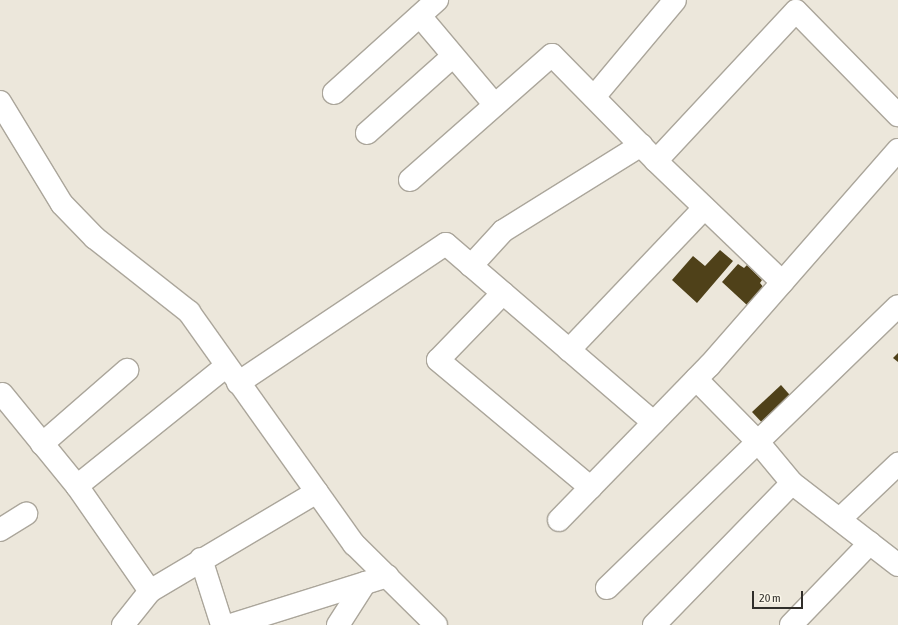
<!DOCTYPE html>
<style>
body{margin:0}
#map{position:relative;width:898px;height:625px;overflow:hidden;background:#ece7db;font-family:"Asap Condensed",sans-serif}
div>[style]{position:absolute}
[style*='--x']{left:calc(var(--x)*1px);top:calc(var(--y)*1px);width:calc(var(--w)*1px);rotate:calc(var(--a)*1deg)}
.building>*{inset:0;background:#4f4119}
.roads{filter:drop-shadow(1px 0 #aba69b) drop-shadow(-1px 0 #aba69b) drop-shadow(0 1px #aba69b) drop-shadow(0 -1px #aba69b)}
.minor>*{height:22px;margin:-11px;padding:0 11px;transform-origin:11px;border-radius:11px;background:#fff}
span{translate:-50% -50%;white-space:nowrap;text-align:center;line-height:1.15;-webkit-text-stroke:4px #f9f5e8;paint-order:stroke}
.scale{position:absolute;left:752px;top:591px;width:51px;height:18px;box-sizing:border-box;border:2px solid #302e2a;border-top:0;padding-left:5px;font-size:12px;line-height:14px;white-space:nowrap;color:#302e2a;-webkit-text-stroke:3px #f9f5e8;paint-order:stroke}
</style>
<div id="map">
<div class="building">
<i style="clip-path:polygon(720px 250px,733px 261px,697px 303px,672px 280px,693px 256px,705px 266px)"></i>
<i style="clip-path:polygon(738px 264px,744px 268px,747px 265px,762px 280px,760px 283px,764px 288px,748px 306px,722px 282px)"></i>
<i style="clip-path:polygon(898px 353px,898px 362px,893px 358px)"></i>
<i style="clip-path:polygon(781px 385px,796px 402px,768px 429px,752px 412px)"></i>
</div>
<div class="roads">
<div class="minor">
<i style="--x:420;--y:16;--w:116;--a:49.9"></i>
<i style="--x:334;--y:93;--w:139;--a:-42.1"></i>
<i style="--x:594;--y:97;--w:126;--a:-50.1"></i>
<i style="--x:0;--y:102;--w:119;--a:58.7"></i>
<i style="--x:62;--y:204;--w:47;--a:45.9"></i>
<i style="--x:95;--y:238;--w:120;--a:38.2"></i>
<i style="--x:189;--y:312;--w:285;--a:54.6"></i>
<i style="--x:354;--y:544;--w:115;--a:44.6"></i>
<i style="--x:367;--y:133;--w:115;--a:-41.8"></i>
<i style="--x:656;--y:161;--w:205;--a:-47"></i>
<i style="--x:796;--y:11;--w:146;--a:45.6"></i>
<i style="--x:410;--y:180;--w:189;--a:-41.4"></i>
<i style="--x:552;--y:55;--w:148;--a:45.5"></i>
<i style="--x:656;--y:161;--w:175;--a:43.8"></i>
<i style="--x:471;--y:266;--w:47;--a:-47.6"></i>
<i style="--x:503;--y:231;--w:163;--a:-31.9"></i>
<i style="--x:503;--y:293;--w:93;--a:134.1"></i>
<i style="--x:438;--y:360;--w:199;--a:39.9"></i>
<i style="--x:569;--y:350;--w:196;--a:-46.4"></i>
<i style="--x:696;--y:379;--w:88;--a:45.5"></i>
<i style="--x:758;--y:442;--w:53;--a:50.3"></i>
<i style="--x:792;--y:483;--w:134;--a:37.7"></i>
<i style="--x:238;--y:383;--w:250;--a:-33.8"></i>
<i style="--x:446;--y:244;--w:274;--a:40.7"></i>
<i style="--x:2;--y:394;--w:119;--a:50.8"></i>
<i style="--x:77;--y:486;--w:128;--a:55.2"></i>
<i style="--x:150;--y:591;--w:194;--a:-30.7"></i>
<i style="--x:42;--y:444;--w:113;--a:-41"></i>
<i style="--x:77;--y:486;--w:191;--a:-38.8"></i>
<i style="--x:841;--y:518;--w:79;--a:-43.5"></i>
<i style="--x:559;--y:520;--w:215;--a:-45.8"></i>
<i style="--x:709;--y:366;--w:287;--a:-48.8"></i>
<i style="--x:0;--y:530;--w:31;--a:-32"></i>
<i style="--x:201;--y:559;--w:69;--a:72.3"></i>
<i style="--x:607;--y:588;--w:405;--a:-44.1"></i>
<i style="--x:123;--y:625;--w:43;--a:-51.5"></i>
<i style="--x:231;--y:625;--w:164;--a:-17.4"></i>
<i style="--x:338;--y:625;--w:50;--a:-57.3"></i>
<i style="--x:654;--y:625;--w:198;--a:-45.8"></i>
<i style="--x:791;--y:625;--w:114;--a:-46.1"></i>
</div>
</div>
<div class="scale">20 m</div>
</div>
